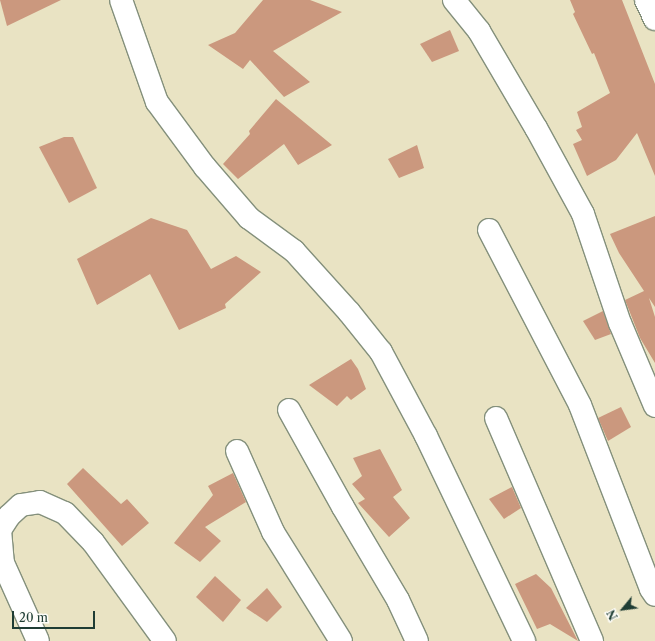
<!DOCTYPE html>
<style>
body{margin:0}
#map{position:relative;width:655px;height:641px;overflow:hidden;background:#e9e3c3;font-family:"Libre Caslon Text",serif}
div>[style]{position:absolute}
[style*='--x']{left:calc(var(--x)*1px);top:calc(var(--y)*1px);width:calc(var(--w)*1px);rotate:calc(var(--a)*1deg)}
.building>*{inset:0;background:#cb987e}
.roads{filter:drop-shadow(1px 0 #84907c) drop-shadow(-1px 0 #84907c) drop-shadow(0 1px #84907c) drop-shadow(0 -1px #84907c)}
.minor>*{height:22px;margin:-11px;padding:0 11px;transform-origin:11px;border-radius:11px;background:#fff}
span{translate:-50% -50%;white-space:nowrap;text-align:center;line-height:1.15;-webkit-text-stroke:3.5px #fdfcf7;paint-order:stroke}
.north{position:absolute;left:603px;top:589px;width:40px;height:40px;-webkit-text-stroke:3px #fdfcf7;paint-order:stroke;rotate:241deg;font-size:11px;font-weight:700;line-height:16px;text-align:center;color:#1f3d34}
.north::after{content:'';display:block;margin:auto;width:14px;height:18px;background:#1f3d34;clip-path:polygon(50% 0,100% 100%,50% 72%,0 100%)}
.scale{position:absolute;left:12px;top:611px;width:83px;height:18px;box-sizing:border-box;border:2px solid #1f3d34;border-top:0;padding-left:5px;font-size:12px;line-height:14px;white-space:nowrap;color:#1f3d34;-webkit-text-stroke:3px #fdfcf7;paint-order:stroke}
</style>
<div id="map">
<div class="building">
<i style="clip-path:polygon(0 0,61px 0,7px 26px)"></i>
<i style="clip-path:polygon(263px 0,310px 0,342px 12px,273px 51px,310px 82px,284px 97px,250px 60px,243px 69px,208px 45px,235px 33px)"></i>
<i style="clip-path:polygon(570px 0,622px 0,655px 84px,655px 176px,637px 133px,616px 160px,587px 176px,573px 144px,582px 140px,576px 130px,582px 127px,577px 112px,610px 93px,594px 53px,592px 54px,573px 14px,575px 12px)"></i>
<i style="clip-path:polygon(450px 30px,459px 51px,432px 62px,420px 44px)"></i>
<i style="clip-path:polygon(276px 99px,332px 145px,298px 165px,284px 144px,238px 179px,223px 164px,250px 134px,249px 131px)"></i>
<i style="clip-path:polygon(64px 137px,73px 137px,97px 188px,69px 203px,39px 147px)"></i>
<i style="clip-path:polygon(417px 145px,424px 168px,399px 178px,388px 159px)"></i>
<i style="clip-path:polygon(655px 216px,655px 307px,649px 298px,655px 317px,655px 363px,640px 338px,625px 300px,644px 291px,619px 253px,610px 234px)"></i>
<i style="clip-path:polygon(151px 218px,187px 230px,211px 269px,236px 256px,261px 272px,225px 304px,226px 308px,179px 330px,150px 274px,97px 305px,77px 259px)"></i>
<i style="clip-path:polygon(603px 311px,611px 334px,595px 340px,583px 321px)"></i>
<i style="clip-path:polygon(351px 359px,358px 369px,366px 389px,351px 400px,347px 396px,337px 406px,309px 385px)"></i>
<i style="clip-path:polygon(621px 407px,631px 427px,608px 441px,598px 418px)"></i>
<i style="clip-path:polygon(380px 449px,402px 490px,393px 497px,410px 518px,389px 537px,358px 503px,365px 499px,352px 484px,362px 476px,353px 458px)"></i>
<i style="clip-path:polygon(83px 468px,121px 504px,127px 499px,149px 523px,122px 546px,67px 484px)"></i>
<i style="clip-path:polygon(233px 473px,246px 502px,205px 527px,221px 541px,200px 562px,174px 543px,213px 495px,208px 486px)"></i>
<i style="clip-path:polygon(512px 487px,521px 508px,504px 519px,489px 499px)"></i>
<i style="clip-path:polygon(536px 574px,551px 588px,578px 641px,550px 624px,537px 629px,515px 584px)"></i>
<i style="clip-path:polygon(215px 576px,241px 600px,223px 622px,196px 597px)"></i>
<i style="clip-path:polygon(267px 588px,282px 607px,267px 622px,246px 608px)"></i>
</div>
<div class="roads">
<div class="minor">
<i style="--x:121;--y:0;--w:108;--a:70.6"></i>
<i style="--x:157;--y:102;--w:81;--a:53.6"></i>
<i style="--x:205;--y:167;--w:67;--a:49.2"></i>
<i style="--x:249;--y:218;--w:56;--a:36.3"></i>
<i style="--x:294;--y:251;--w:82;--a:48"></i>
<i style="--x:349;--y:312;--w:51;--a:51.3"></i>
<i style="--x:381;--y:352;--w:95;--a:61.8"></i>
<i style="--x:426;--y:436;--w:227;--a:64.4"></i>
<i style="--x:454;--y:0;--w:40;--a:51"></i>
<i style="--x:479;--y:31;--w:113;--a:59.6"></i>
<i style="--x:536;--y:128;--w:98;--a:61.3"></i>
<i style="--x:583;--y:214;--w:115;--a:71.3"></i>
<i style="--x:620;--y:323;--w:90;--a:67.1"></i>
<i style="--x:646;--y:0;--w:21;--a:65"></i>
<i style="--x:489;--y:230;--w:197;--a:62.5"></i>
<i style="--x:580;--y:405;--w:197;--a:68.9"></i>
<i style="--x:651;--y:589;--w:7;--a:56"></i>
<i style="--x:289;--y:410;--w:111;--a:60.9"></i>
<i style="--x:343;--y:507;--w:108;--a:59.4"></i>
<i style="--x:398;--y:600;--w:45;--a:65.1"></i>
<i style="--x:496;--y:418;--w:243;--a:66.7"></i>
<i style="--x:237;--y:451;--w:89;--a:66"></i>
<i style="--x:273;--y:532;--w:128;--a:58"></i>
<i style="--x:0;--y:530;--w:17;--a:-57"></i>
<i style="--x:9;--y:516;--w:16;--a:-43"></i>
<i style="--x:21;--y:505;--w:19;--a:-9"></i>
<i style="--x:40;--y:502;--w:27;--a:24"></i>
<i style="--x:65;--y:513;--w:40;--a:46"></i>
<i style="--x:93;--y:542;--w:122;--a:54"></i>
<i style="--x:0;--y:530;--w:33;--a:85"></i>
<i style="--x:3;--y:563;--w:85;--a:65.8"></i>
</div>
</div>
<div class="north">N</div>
<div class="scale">20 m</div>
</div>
